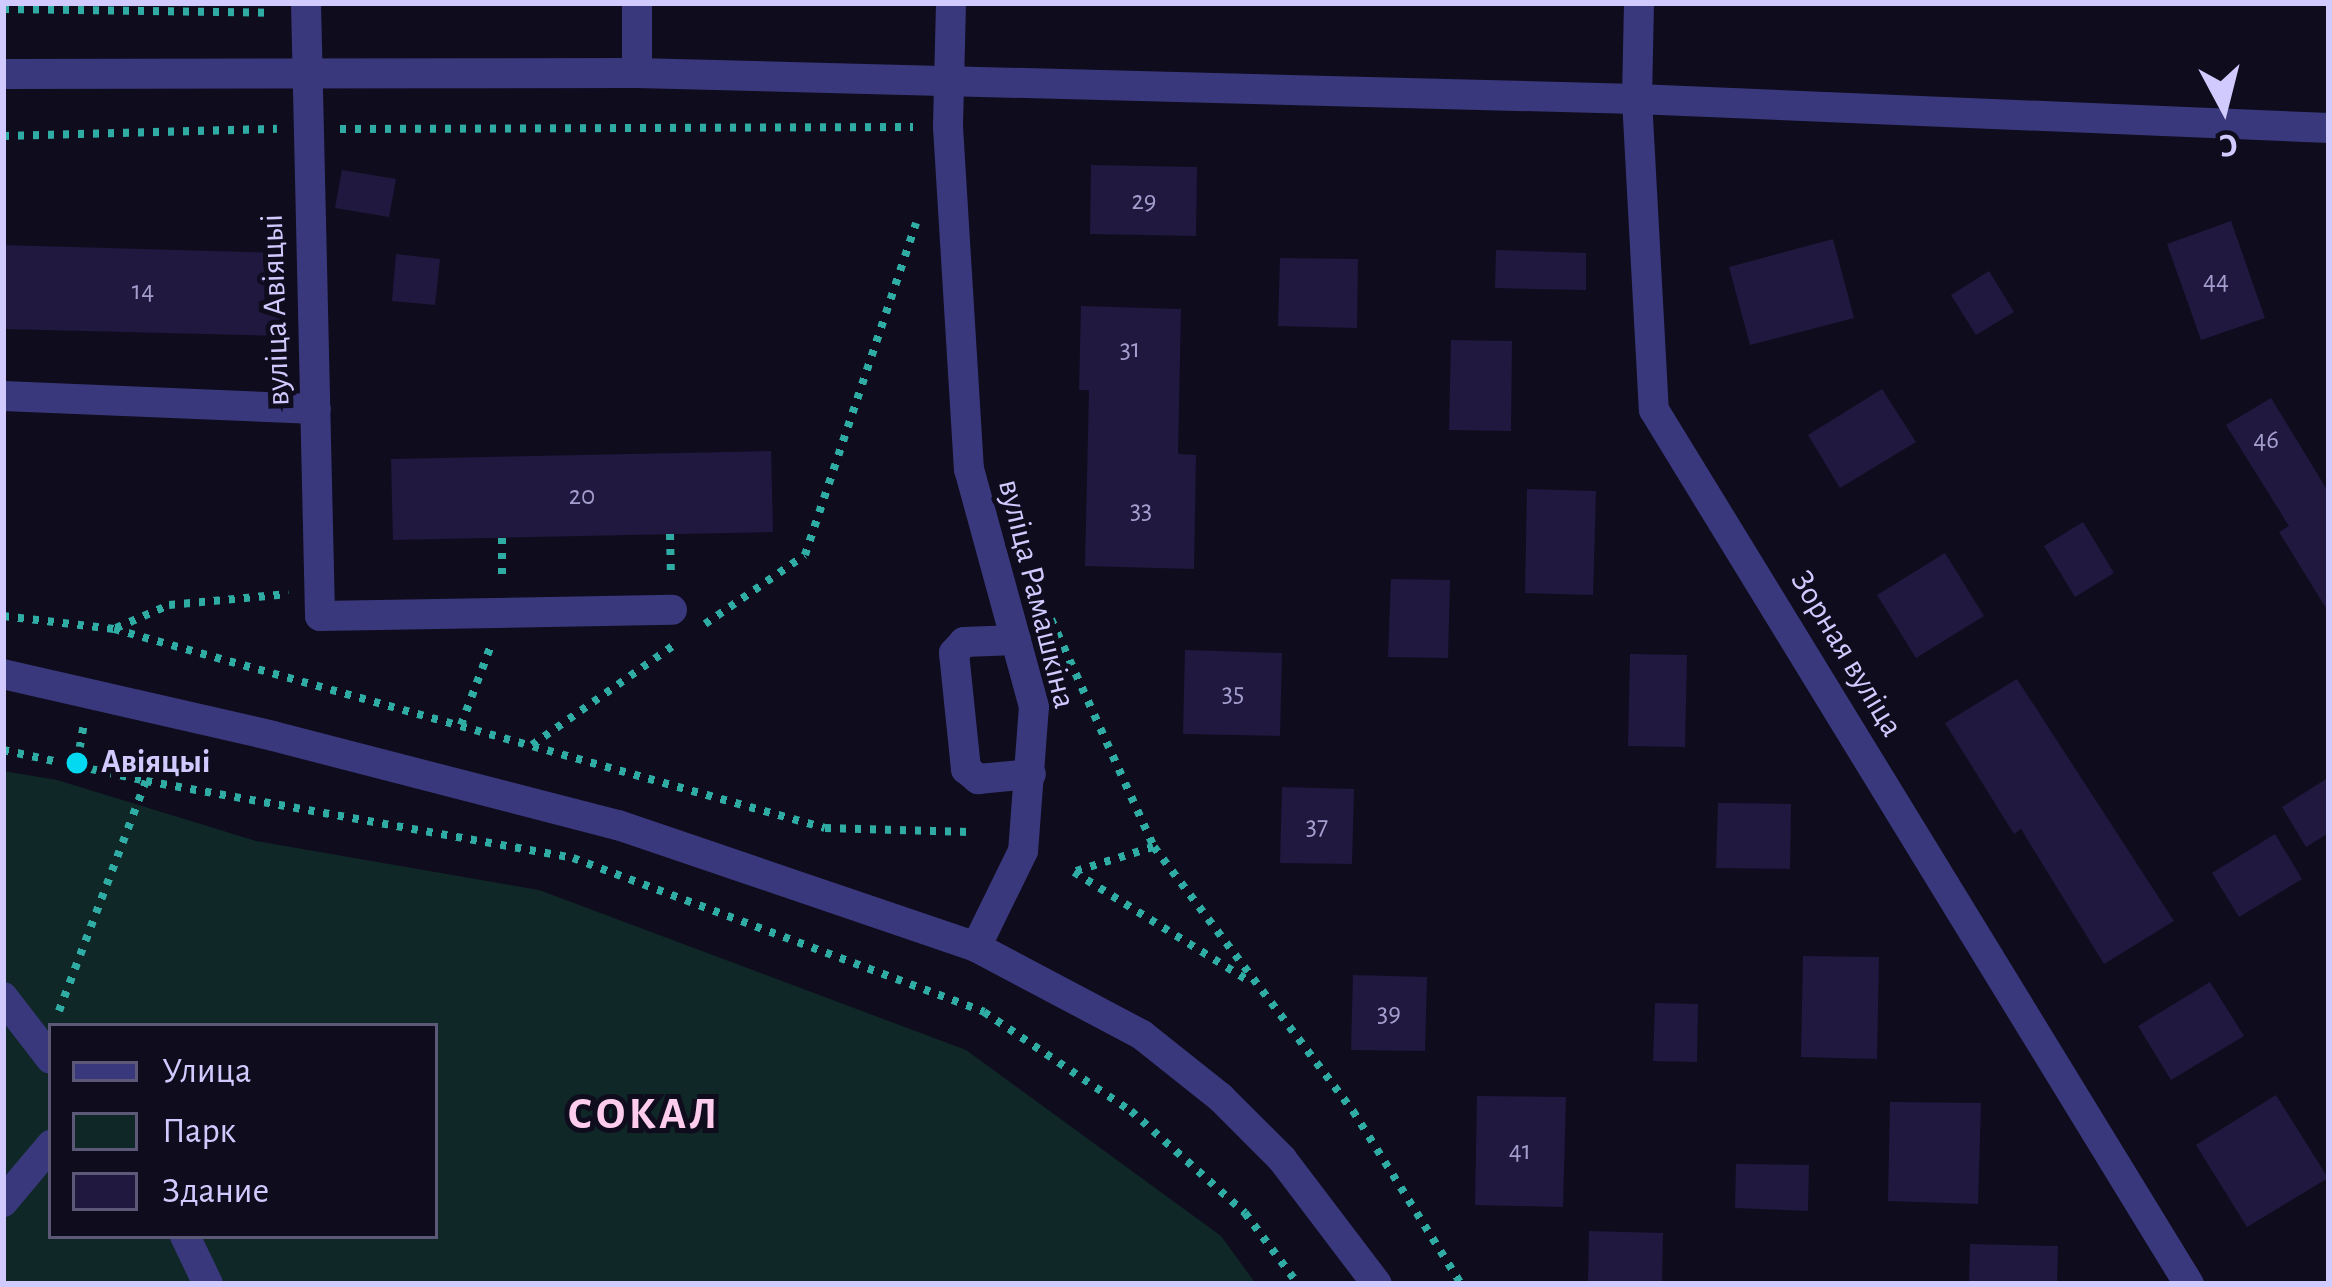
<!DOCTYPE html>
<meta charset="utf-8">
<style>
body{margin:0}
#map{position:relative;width:2332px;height:1287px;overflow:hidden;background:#0f0c1e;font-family:"Alegreya Sans",sans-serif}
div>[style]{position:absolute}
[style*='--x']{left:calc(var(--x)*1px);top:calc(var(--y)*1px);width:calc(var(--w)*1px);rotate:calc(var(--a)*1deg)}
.green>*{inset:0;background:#0f2827}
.building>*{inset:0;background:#20183e}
.path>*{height:8px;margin-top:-4px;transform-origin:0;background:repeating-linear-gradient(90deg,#2fada5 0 6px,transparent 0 15px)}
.minor>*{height:30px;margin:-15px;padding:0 15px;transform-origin:15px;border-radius:15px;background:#3a387c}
.dots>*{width:33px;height:33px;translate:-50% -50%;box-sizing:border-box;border:6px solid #0f0c1e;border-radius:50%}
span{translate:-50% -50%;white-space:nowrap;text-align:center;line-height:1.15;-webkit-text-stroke:10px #0f0c1e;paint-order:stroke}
.number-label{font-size:27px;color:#a49ece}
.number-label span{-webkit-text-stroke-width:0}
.street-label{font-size:33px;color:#d0cafe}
.poi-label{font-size:33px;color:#d0cafe;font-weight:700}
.left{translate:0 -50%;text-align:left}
.district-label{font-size:45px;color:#feccec;font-weight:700;letter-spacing:3px}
.frame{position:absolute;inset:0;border:6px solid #d0cafe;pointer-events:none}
.legend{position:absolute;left:48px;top:1023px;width:390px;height:216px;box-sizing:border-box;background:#0f0c1e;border:3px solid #5c5878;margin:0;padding:15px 21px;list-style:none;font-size:36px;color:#d0cafe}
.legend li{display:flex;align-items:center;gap:24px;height:60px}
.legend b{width:60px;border:3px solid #5c5878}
.north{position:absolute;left:2164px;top:48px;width:120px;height:120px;-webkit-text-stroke:9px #0f0c1e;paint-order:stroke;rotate:173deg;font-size:33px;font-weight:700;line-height:48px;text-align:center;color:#d0cafe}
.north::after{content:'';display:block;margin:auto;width:42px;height:54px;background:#d0cafe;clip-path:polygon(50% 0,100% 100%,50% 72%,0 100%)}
</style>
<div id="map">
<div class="green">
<i style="clip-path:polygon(evenodd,3px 771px,57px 780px,256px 841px,539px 890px,966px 1050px,1221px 1236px,1256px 1284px,3px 1284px,3px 771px,51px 1026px,435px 1026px,435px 1236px,51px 1236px,51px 1026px)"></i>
</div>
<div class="building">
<i style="clip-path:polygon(1091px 165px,1197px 167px,1196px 236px,1090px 234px)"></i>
<i style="clip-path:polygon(342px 170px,396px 179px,389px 217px,335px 208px)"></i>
<i style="clip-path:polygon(2231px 221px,2265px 318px,2201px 340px,2167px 244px)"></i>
<i style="clip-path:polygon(1833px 239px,1854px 318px,1750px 345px,1729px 267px)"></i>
<i style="clip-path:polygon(3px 245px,283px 253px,281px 336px,3px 329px)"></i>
<i style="clip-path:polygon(1496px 250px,1586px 253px,1586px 290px,1495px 288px)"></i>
<i style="clip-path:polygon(396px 254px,440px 259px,435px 305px,392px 301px)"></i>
<i style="clip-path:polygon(1280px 258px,1358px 259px,1357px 328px,1278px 326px)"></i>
<i style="clip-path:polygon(1989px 271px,2014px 312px,1976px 335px,1951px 295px)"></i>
<i style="clip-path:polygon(1081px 306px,1181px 309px,1178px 454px,1196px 455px,1194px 569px,1085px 566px,1089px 390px,1079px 390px)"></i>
<i style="clip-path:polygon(1451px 340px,1512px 341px,1511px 431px,1449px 430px)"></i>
<i style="clip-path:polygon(1882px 389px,1916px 442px,1840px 488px,1808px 435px)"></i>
<i style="clip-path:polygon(2271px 398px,2329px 493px,2329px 613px,2279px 532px,2289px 526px,2226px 425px)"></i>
<i style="clip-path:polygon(771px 451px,773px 532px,393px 540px,391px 459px)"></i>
<i style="clip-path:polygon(1527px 489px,1596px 491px,1593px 595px,1525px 593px)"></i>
<i style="clip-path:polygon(2083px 522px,2114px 573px,2075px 597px,2044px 546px)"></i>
<i style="clip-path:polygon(1945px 553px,1984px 616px,1916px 658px,1877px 595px)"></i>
<i style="clip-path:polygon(1391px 579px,1450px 580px,1448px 658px,1388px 657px)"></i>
<i style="clip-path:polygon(1185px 650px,1282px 653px,1280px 736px,1183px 734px)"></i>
<i style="clip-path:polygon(1630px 654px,1687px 655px,1685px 747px,1628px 746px)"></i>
<i style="clip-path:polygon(2017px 679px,2174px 921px,2104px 964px,2021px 829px,2014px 834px,1945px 723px)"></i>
<i style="clip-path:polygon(2329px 777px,2329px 833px,2306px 847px,2282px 807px)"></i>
<i style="clip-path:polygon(1282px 787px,1354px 789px,1352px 864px,1280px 863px)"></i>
<i style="clip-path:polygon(1718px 803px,1791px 804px,1790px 869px,1716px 868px)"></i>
<i style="clip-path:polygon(2275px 834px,2302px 879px,2239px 917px,2212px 873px)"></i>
<i style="clip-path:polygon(1803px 956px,1879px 957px,1877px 1059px,1801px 1057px)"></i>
<i style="clip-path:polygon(1353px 975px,1427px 977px,1425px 1051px,1351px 1050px)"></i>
<i style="clip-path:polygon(2210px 982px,2244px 1036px,2171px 1080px,2138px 1026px)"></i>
<i style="clip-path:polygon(1655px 1003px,1698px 1004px,1697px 1062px,1653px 1061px)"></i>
<i style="clip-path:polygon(2276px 1095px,2328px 1178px,2247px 1227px,2196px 1145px)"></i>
<i style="clip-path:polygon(1477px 1096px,1566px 1097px,1563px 1207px,1475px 1205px)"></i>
<i style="clip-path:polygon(1890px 1102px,1981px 1103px,1978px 1204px,1888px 1201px)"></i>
<i style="clip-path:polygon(1736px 1164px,1809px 1165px,1808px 1211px,1735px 1208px)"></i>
<i style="clip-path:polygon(1589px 1231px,1663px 1233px,1662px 1284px,1588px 1284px)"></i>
<i style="clip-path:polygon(1970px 1244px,2058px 1246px,2057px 1284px,1969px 1284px)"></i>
</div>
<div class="path">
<i style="--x:3;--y:9;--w:270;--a:0.8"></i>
<i style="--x:340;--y:129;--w:573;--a:-0.2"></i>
<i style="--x:3;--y:136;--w:274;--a:-1.5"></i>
<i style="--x:670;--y:534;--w:45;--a:88.7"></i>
<i style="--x:502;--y:538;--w:43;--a:90"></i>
<i style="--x:3;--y:616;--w:112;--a:6.7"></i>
<i style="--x:114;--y:629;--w:738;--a:15.64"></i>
<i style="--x:825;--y:828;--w:145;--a:1.6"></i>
<i style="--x:1051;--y:619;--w:250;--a:65.7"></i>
<i style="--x:1154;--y:847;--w:331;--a:53"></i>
<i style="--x:1353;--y:1111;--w:204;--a:58"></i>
<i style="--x:705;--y:624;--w:121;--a:-34.6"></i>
<i style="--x:805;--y:555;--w:350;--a:-71.5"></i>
<i style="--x:116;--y:628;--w:58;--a:-23.5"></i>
<i style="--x:169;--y:605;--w:120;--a:-5.3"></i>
<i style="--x:461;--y:725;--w:82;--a:-69.4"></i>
<i style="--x:532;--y:745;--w:172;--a:-35.1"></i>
<i style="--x:3;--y:750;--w:146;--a:12.2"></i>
<i style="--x:146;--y:781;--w:434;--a:10.2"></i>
<i style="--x:573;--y:858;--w:439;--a:20.5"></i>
<i style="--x:984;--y:1012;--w:177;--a:34"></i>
<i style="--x:1131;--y:1111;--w:153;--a:41.8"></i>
<i style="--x:1245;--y:1213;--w:89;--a:53.3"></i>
<i style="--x:77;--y:763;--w:36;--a:-80"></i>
<i style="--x:1076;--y:871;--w:81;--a:-17.3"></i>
<i style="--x:1074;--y:872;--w:203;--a:31.9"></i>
<i style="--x:59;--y:1011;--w:246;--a:-69.3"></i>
</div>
<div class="minor">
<i style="--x:306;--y:3;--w:613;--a:88.69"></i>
<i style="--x:320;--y:616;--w:352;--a:-1"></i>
<i style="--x:951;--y:3;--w:124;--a:91.4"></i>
<i style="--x:948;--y:127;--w:343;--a:86.5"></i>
<i style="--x:969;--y:469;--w:246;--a:74.7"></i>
<i style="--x:1034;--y:706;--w:145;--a:94.3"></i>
<i style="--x:1023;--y:851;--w:107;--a:116.1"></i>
<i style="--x:1639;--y:3;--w:96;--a:91.2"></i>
<i style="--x:1637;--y:99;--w:311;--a:86.9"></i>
<i style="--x:1654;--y:410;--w:1025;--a:58.53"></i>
<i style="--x:637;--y:73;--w:70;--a:-90"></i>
<i style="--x:3;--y:74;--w:634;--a:-0.09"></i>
<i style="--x:637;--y:73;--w:1000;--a:1.49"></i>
<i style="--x:1637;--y:99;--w:693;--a:2.4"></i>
<i style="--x:3;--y:396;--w:313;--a:2.4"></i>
<i style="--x:1016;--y:640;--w:52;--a:177.8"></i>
<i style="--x:964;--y:642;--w:15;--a:132"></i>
<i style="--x:954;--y:653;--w:117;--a:84.1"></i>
<i style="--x:966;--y:769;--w:16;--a:40"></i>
<i style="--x:978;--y:779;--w:53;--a:-5.4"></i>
<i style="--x:3;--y:674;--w:277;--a:12.9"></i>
<i style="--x:273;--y:736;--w:356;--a:14.5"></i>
<i style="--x:618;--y:825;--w:378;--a:18.8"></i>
<i style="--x:976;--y:947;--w:188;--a:27.9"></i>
<i style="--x:1142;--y:1035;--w:100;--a:38.5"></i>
<i style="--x:1220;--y:1097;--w:88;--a:45"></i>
<i style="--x:1282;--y:1159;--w:157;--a:52.8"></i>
<i style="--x:3;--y:997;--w:78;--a:52.3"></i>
<i style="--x:3;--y:1202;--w:75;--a:-49.9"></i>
<i style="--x:185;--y:1236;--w:53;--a:64.4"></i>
</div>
<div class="dots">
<i style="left:77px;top:763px;background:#03daf1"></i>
</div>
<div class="number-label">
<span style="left:1144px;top:201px">29</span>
<span style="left:2216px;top:281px">44</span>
<span style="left:143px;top:291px">14</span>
<span style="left:1130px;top:349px">31</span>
<span style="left:2266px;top:440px">46</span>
<span style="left:582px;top:496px">20</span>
<span style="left:1141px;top:510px">33</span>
<span style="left:1233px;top:693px">35</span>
<span style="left:1317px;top:826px">37</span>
<span style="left:1389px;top:1013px">39</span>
<span style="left:1520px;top:1151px">41</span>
</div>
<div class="street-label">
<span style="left:276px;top:310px;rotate:-92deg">вуліца Авіяцыі</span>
<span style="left:1036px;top:594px;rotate:76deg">вуліца Рамашкіна</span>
<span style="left:1846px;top:654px;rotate:59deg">Зорная вуліца</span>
</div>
<div class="poi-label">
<span class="left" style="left:101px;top:763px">Авіяцыі</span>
</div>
<div class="district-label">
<span style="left:644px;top:1115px">СОКАЛ</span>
</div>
<div class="frame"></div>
<ul class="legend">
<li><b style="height:15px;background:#3a387c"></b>Улица</li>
<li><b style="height:33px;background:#0f2827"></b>Парк</li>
<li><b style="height:33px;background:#20183e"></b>Здание</li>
</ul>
<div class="north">С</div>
</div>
